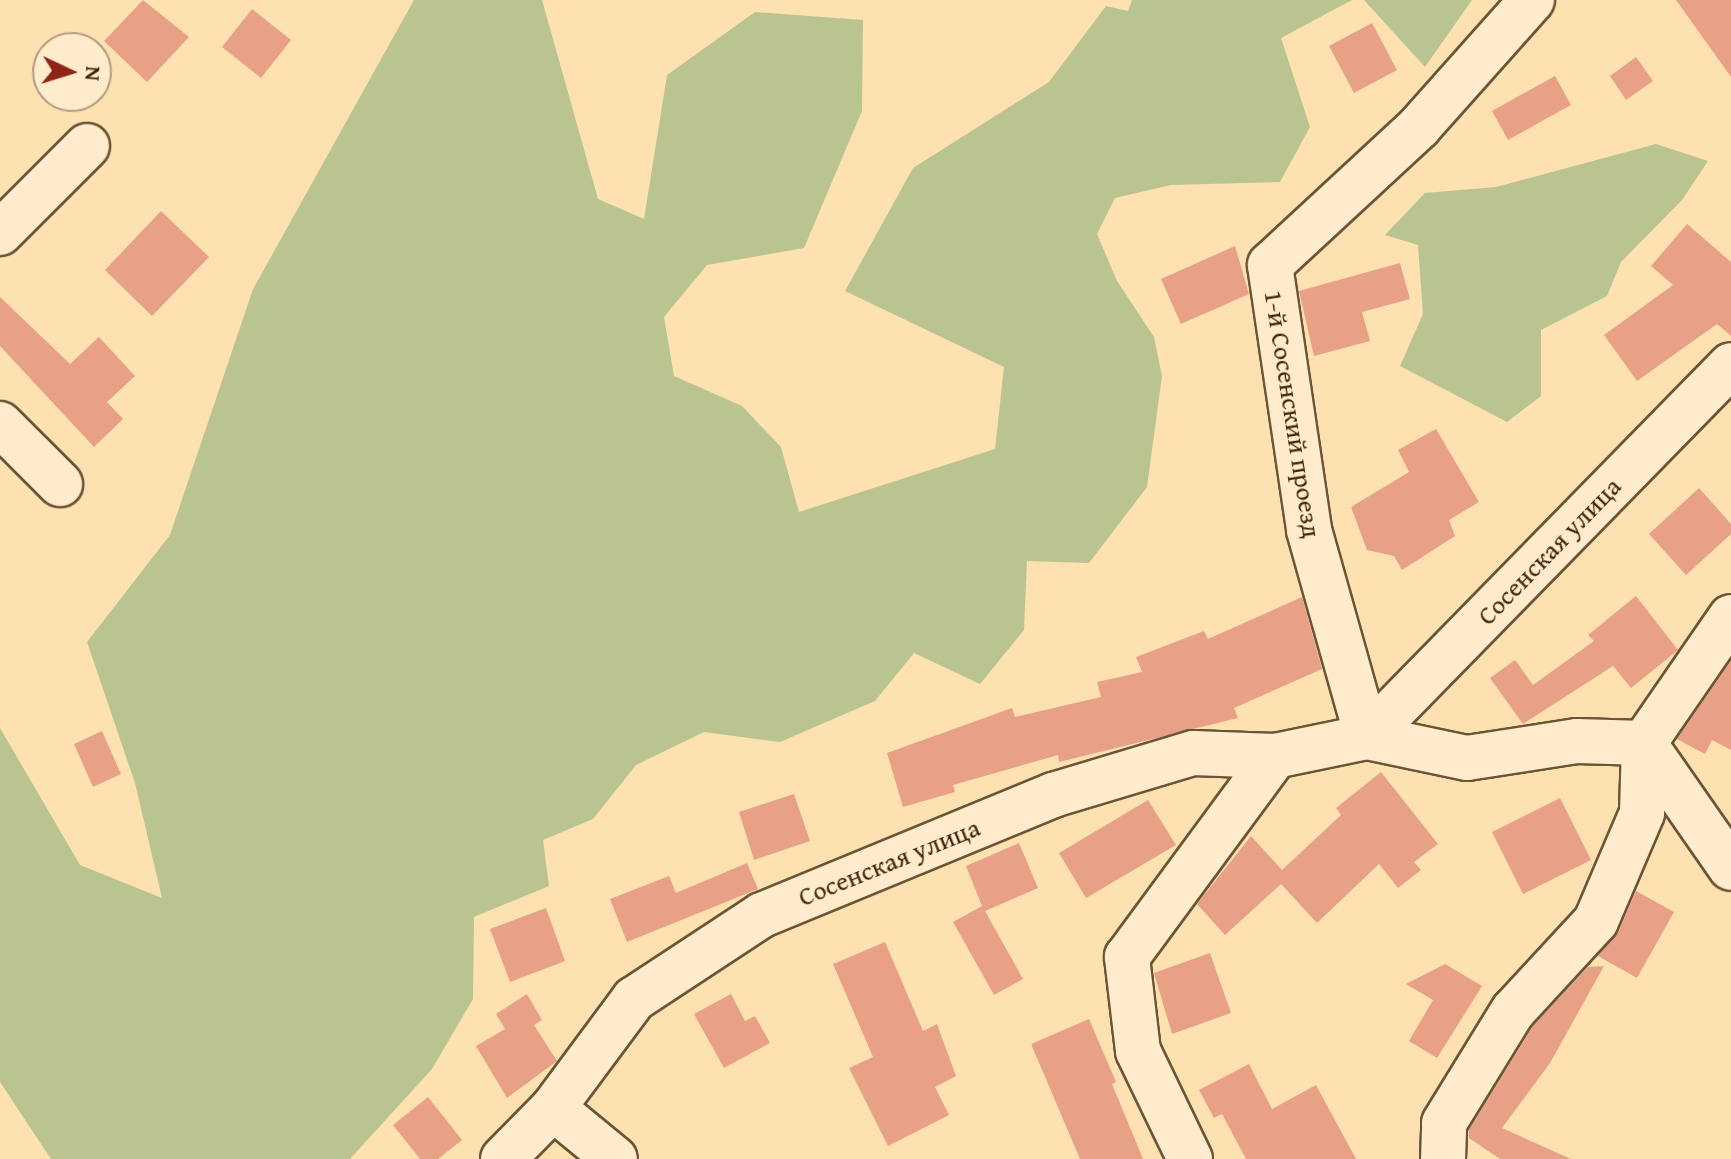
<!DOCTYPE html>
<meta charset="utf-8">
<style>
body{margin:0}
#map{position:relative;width:1731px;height:1159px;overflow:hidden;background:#fde1b1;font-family:"Gentium Book Plus",serif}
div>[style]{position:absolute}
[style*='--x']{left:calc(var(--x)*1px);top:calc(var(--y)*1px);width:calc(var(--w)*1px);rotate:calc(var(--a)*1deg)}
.green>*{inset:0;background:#b9c491}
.building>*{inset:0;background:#e8a087}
.roads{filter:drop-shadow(2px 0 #6b5535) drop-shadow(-2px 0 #6b5535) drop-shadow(0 2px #6b5535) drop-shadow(0 -2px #6b5535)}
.minor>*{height:44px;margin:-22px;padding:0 22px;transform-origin:22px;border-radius:22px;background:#feeccc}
span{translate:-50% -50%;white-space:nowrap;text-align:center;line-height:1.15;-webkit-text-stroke:6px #feeccc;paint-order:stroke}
.street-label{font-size:26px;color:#3a260c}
.north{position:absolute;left:32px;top:32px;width:80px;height:80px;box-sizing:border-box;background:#feeccc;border:2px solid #b09d7f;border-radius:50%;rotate:94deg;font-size:22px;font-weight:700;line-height:32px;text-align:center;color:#3a260c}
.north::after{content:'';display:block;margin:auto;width:28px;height:36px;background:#8f2418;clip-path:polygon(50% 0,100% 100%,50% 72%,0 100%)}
</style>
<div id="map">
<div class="green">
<i style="clip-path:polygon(414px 0,542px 0,598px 199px,644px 219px,667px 75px,755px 12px,863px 20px,862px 111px,804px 248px,707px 265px,664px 317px,674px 376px,742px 406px,781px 447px,799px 512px,995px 449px,1004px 367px,845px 291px,913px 168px,1049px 82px,1106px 6px,1128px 11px,1132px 0,1352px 0,1281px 38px,1310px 127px,1280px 182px,1171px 185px,1115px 198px,1097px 234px,1117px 281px,1154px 337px,1162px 376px,1147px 487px,1089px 563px,1027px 561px,1024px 630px,980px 684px,914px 653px,875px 701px,780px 742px,704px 732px,636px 765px,593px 819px,543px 840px,549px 886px,474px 917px,473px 999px,432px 1069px,350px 1159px,51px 1159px,0 1082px,0 728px,80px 865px,162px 898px,135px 783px,87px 642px,170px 535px,253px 289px)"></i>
<i style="clip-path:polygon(1364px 0,1472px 0,1425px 67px)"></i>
<i style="clip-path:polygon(1656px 144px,1708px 161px,1682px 200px,1621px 262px,1607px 296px,1541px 330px,1541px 396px,1507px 422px,1400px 366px,1423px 314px,1418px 245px,1385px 235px,1425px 193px,1496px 187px)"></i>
</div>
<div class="building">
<i style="clip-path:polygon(143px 0,189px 37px,147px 82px,104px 41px)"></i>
<i style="clip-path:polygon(1676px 0,1731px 0,1731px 77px)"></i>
<i style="clip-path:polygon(252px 9px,291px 40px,261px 78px,222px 47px)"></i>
<i style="clip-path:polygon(1372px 23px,1397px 70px,1354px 93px,1329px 46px)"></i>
<i style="clip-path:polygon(1636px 57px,1653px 81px,1626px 100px,1610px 76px)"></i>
<i style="clip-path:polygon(1555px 76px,1571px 105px,1508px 140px,1492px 111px)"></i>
<i style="clip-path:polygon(161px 211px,209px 257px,152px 316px,105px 270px)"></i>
<i style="clip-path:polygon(1687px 224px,1731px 262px,1731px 336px,1717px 324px,1637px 381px,1604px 335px,1673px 285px,1651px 266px)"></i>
<i style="clip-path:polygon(1235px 246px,1249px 294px,1181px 324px,1161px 279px)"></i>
<i style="clip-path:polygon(1400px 263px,1410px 299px,1362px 312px,1370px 341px,1314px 356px,1299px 291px)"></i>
<i style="clip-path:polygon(0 297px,70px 364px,99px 337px,135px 376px,107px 402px,123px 419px,94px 447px,0 346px)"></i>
<i style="clip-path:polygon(1436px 429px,1479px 502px,1449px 520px,1455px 536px,1402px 570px,1394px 556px,1367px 550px,1351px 507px,1409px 472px,1398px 450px)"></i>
<i style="clip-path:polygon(1699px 488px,1731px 524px,1731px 534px,1686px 575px,1649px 534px)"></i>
<i style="clip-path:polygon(1636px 596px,1678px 650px,1631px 688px,1613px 666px,1523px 724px,1490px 678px,1515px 660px,1533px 685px,1594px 641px,1588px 635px)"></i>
<i style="clip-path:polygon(1302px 597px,1322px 669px,1234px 708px,1238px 718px,1059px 762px,1058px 755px,953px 785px,955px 792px,903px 807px,887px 753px,1012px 708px,1015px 717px,1101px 697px,1097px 682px,1142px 672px,1136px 657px,1204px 631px,1208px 639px)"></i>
<i style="clip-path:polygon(1731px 661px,1731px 750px,1712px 740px,1705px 754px,1677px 739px)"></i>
<i style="clip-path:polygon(102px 731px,121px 774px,93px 787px,74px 744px)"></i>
<i style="clip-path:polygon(1381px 772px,1438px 844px,1414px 862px,1421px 870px,1398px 888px,1379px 864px,1317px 923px,1281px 884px,1225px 935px,1197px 904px,1251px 836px,1282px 870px,1341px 815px,1336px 808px)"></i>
<i style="clip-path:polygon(794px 794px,810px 841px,754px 860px,739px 812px)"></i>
<i style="clip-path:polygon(1560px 798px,1591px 860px,1523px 894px,1492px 832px)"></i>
<i style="clip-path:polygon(1148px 800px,1176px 845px,1086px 898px,1059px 853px)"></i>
<i style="clip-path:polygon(1019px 843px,1038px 888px,985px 911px,1023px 979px,994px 995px,953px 922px,982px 906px,966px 866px)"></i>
<i style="clip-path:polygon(747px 863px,758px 889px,627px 942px,610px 899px,669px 876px,676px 893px)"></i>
<i style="clip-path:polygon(1636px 891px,1674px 912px,1637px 978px,1598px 956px,1619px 931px)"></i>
<i style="clip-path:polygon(546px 908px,565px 961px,510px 982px,490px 929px)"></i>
<i style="clip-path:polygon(885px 942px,923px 1031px,937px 1024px,956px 1076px,935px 1087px,949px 1115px,888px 1146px,849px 1068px,873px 1057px,833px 964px)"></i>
<i style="clip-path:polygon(1210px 953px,1231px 1013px,1172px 1034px,1154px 973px)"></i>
<i style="clip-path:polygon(1445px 964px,1482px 986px,1437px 1058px,1409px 1041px,1433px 1000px,1406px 984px)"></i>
<i style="clip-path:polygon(1604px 966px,1550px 1063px,1502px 1128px,1571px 1159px,1500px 1159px,1469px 1138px,1469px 1130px,1533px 1026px,1588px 967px)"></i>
<i style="clip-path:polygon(527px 994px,542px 1020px,534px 1025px,557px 1061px,507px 1098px,476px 1046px,505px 1029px,496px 1014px)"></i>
<i style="clip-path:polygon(731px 994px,745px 1021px,755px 1016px,770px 1043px,724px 1068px,694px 1014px)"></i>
<i style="clip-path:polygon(1089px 1019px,1116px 1082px,1112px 1084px,1143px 1159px,1080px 1159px,1031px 1044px)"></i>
<i style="clip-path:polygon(1249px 1064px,1272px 1109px,1316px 1085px,1356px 1159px,1246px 1159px,1222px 1114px,1214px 1118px,1199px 1090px)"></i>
<i style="clip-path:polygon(428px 1097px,462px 1140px,438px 1159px,420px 1159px,393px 1125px)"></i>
</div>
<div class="roads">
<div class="minor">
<i style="--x:1532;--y:0;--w:170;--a:131.7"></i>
<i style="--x:1419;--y:127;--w:203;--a:137.2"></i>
<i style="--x:1270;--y:265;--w:268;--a:81.6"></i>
<i style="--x:1309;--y:530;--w:215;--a:74.3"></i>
<i style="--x:1367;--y:737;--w:520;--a:-45.62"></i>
<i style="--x:0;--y:233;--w:123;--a:-45"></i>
<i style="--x:0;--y:424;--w:85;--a:45"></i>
<i style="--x:1644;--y:743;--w:153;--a:-55.4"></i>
<i style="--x:1644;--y:743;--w:152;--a:55.2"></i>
<i style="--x:553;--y:1108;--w:80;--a:39.4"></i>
<i style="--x:503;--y:1159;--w:71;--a:-45.6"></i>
<i style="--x:553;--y:1108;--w:136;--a:-53.4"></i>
<i style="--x:634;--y:999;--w:153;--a:-33.3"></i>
<i style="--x:762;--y:915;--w:315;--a:-22.4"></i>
<i style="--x:1053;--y:795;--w:146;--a:-16.7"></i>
<i style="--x:1193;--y:753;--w:82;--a:2.1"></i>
<i style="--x:1275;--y:756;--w:94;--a:-11.7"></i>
<i style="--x:1367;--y:737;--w:102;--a:11.9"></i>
<i style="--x:1467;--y:758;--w:111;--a:-8.8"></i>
<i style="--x:1577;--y:741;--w:67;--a:1.7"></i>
<i style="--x:1190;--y:1159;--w:120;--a:-115.7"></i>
<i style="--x:1138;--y:1051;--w:95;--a:-96.7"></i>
<i style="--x:1127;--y:957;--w:250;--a:-53.6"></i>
<i style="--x:1443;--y:1159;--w:36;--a:-88"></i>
<i style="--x:1444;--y:1123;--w:132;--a:-58.4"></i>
<i style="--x:1513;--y:1011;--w:122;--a:-47.3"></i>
<i style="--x:1596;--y:921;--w:117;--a:-66.9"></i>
<i style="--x:1642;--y:813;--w:70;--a:-88.4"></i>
</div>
</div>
<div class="street-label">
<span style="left:1293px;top:414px;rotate:81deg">1-й Сосенский проезд</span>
<span style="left:1549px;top:551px;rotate:-46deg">Сосенская улица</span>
<span style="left:889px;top:862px;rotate:-22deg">Сосенская улица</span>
</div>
<div class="north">N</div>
</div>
